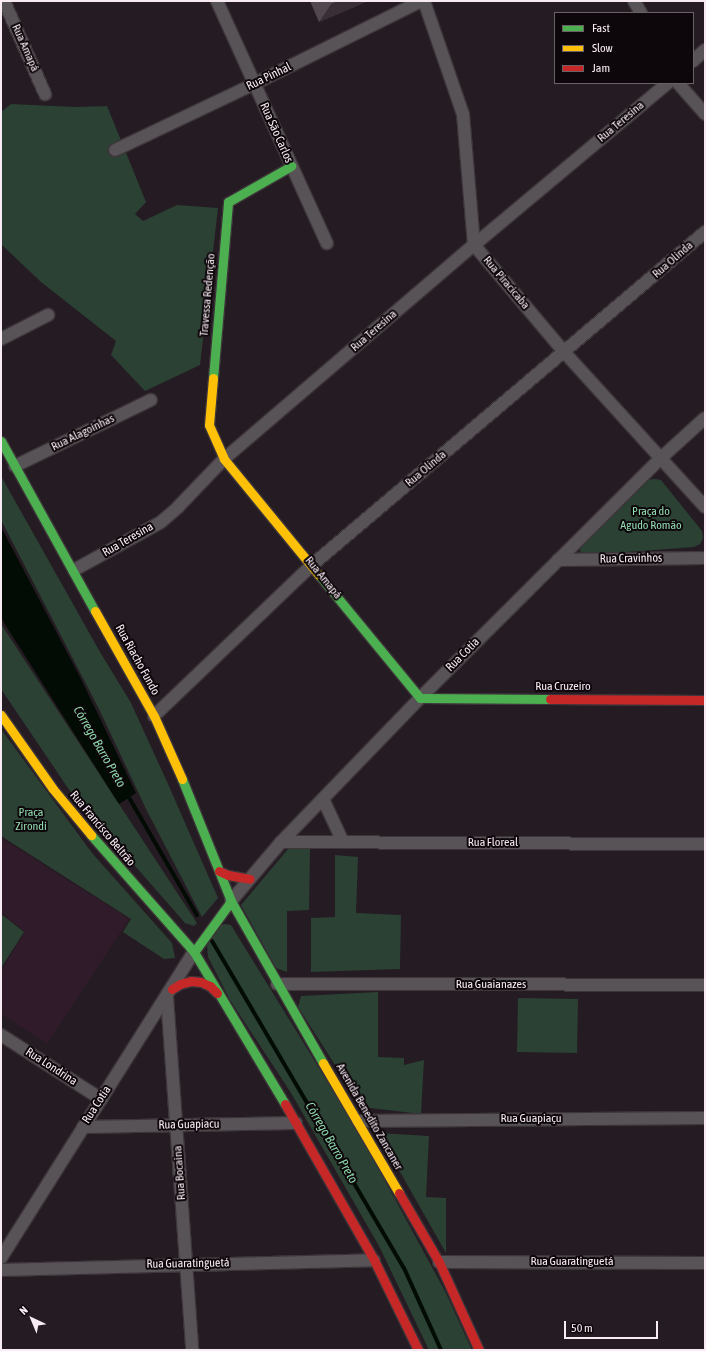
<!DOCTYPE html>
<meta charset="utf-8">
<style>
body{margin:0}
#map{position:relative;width:706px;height:1351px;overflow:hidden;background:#251b22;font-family:"Asap Condensed",sans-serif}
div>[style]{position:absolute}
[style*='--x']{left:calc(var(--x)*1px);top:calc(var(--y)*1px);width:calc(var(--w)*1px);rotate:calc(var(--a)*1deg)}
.built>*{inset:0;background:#301b2a}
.green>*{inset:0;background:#2b4134}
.water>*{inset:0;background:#030b05}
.stream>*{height:4px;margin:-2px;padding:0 2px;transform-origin:2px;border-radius:2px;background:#030b05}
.roads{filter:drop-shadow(1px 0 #3d353a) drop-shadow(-1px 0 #3d353a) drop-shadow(0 1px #3d353a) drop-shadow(0 -1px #3d353a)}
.street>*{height:12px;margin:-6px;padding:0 6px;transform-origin:6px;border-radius:6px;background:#585356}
.fast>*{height:9px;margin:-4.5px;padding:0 4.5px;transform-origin:4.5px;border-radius:4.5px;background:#4caf50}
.slow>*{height:9px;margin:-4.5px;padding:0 4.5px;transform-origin:4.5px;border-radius:4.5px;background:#ffc107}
.jam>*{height:9px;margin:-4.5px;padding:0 4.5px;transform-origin:4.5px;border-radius:4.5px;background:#c62828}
.wall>*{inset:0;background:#52474f}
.shaded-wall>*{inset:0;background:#392e36}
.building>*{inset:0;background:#645961}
span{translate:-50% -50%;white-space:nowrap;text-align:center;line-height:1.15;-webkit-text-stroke:4px #0d060a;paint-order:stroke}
.street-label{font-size:12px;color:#f8ebf4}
.park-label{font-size:12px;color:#92dcb0}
.water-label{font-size:13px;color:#8cd6aa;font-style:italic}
.frame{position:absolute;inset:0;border:2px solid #f8ebf4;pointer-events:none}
.legend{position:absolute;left:554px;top:12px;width:140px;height:72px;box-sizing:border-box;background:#0d060a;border:1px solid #6b6268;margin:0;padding:5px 7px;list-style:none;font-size:12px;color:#f8ebf4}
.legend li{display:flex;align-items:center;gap:8px;height:20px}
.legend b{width:20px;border:1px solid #6b6268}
.north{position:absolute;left:12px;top:1299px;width:40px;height:40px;-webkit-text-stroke:3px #0d060a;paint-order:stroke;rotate:316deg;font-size:11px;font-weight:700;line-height:16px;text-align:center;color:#f8ebf4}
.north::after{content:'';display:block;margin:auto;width:14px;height:18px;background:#f8ebf4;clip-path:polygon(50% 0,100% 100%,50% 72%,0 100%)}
.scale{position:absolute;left:564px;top:1321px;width:94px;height:18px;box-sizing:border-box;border:2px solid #f8ebf4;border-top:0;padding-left:5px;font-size:12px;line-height:14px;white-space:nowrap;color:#f8ebf4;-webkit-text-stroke:3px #0d060a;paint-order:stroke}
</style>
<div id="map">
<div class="built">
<i style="clip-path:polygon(1px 838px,129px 919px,47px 1044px,1px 1014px,1px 971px,25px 932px,1px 912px)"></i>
</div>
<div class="green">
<i style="clip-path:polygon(11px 104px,75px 107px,107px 106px,146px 202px,135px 214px,143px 221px,177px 205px,218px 208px,200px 365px,145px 391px,111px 355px,116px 341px,41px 282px,1px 244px,1px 112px)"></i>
<i style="clip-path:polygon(1px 476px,100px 652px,131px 703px,168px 784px,218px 898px,202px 917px,146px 809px,100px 711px,1px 520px)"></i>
<i style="clip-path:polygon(655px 479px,661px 480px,702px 531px,703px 538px,700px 544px,694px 547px,586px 555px,580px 551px,581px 544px,646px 480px)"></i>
<i style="clip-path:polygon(1px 624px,197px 923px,194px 926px,185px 923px,72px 794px,1px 689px)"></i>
<i style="clip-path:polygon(1px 729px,92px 853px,172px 943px,175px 958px,164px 959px,123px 932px,131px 919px,1px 836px)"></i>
<i style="clip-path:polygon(288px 849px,310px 849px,309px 910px,287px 911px,287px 972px,276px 968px,241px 905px)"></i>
<i style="clip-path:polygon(335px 855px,358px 857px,356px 913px,401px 915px,400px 969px,311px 972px,311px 918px,335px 917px)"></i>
<i style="clip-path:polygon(1px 914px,24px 932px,1px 968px)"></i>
<i style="clip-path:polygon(225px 924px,231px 925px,359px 1133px,445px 1291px,472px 1350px,429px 1350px,379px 1246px,291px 1093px,230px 1000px,208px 957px,207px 945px,221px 925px)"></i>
<i style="clip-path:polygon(378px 992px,378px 1057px,404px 1058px,404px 1065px,424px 1060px,421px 1114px,362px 1107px,298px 1007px,301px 996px)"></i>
<i style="clip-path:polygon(518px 998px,578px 999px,577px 1053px,517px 1052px)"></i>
<i style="clip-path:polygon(378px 1133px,429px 1136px,426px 1197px,446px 1198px,446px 1253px)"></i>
</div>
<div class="water">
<i style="clip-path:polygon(1px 527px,80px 677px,136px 793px,119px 804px,1px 618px)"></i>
</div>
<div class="stream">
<i style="--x:127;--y:794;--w:140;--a:60"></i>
<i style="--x:212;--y:941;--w:379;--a:59.6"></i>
<i style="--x:404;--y:1268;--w:90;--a:65.7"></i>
</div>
<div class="roads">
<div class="street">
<i style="--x:4;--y:1;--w:102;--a:66.2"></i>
<i style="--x:217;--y:1;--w:266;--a:65.6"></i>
<i style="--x:424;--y:1;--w:120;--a:71"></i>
<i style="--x:463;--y:114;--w:131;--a:85.2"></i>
<i style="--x:474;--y:245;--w:141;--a:49.9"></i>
<i style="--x:565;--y:353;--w:208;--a:47.7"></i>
<i style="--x:634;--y:1;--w:14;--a:60"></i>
<i style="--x:693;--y:61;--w:16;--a:-43"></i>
<i style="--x:678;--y:83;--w:41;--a:48.9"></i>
<i style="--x:115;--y:150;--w:154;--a:-25.4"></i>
<i style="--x:254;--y:84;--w:186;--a:-26.4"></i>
<i style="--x:1;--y:339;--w:53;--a:-27.1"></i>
<i style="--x:15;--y:466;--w:151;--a:-25.9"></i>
<i style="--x:558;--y:560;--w:147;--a:-0.8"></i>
<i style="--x:74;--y:570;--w:99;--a:-28.9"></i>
<i style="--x:161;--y:522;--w:23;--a:-41"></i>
<i style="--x:178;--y:507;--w:66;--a:-46.2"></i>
<i style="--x:224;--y:459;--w:329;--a:-40.6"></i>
<i style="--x:474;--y:245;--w:253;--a:-39.9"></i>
<i style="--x:154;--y:716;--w:219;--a:-43.7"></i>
<i style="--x:312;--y:565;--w:515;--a:-40.28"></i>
<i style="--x:323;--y:799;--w:47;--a:65.1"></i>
<i style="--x:281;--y:842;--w:424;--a:0.3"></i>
<i style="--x:231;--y:901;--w:77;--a:-49.7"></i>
<i style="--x:281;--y:842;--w:200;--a:-46"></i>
<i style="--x:420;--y:698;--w:340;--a:-44.9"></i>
<i style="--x:661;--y:458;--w:59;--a:-42.3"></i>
<i style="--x:277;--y:984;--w:428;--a:0.1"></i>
<i style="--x:167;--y:997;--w:354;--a:85.9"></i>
<i style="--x:1;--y:1035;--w:119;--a:32.6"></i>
<i style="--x:358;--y:1121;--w:347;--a:-0.5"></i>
<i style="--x:83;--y:1127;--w:213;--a:-1.1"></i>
<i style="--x:1;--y:1258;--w:362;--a:-57.8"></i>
<i style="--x:439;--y:1262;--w:266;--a:0.2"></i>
<i style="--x:1;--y:1270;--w:373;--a:-1.5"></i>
</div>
<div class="fast">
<i style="--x:213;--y:378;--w:177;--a:-85.1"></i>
<i style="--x:228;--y:202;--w:73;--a:-29.7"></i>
<i style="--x:1;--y:441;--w:194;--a:61.1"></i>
<i style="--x:319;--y:575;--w:159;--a:50.6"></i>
<i style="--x:420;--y:698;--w:130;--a:0.4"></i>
<i style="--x:182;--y:779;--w:131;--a:68.1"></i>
<i style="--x:231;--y:901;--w:186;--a:60.4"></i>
<i style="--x:91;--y:835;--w:156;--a:48.6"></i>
<i style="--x:194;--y:952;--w:177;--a:59.1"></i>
<i style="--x:194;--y:952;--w:63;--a:-54"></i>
</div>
<div class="slow">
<i style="--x:213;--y:378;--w:47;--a:94.9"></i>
<i style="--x:209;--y:425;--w:37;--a:66"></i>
<i style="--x:224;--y:459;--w:150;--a:50.7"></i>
<i style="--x:95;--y:611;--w:120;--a:60.7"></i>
<i style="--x:154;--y:716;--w:69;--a:66"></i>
<i style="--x:1;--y:715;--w:90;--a:54.9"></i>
<i style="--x:53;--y:789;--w:60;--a:50.4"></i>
<i style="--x:323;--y:1063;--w:151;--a:59.7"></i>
</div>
<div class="jam">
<i style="--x:550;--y:699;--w:155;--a:0.4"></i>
<i style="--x:219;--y:871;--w:10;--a:24"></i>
<i style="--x:228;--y:875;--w:22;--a:10"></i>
<i style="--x:172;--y:989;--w:9;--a:-32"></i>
<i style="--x:180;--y:984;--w:11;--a:-15"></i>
<i style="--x:191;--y:981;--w:10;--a:6"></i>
<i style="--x:201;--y:982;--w:10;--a:24"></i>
<i style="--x:210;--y:986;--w:10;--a:45"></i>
<i style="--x:285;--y:1104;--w:180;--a:60.3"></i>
<i style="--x:374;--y:1260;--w:100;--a:63.9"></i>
<i style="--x:399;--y:1193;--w:80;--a:59.9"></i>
<i style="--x:439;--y:1262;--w:97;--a:65.6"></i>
</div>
</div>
<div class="wall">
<i style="clip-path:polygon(310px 1px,368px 1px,319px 22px)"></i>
</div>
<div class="shaded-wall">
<i style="clip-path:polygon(338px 1px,368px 1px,319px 22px,332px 3px)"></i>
</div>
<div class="building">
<i style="clip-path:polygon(331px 1px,338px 1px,332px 3px)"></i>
</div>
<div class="street-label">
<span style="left:25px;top:48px;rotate:66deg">Rua Amapá</span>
<span style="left:269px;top:77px;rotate:-26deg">Rua Pinhal</span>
<span style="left:621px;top:122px;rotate:-40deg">Rua Teresina</span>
<span style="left:276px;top:133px;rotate:66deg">Rua São Carlos</span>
<span style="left:673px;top:260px;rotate:-41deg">Rua Olinda</span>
<span style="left:506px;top:283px;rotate:50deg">Rua Piracicaba</span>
<span style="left:208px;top:295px;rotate:-85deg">Travessa Redenção</span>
<span style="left:374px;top:331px;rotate:-41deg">Rua Teresina</span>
<span style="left:83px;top:433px;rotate:-26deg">Rua Alagoinhas</span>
<span style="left:426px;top:469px;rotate:-40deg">Rua Olinda</span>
<span style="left:128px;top:540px;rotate:-30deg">Rua Teresina</span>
<span style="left:631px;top:559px;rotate:-1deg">Rua Cravinhos</span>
<span style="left:323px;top:578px;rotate:51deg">Rua Amapá</span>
<span style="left:463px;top:655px;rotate:-45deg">Rua Cotia</span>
<span style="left:137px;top:660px;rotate:61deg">Rua Riacho Fundo</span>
<span style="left:563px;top:687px">Rua Cruzeiro</span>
<span style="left:102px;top:829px;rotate:50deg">Rua Francisco Beltrão</span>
<span style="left:493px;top:843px">Rua Floreal</span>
<span style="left:491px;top:985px">Rua Guaianazes</span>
<span style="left:51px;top:1067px;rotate:33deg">Rua Londrina</span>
<span style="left:97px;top:1105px;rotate:-57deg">Rua Cotia</span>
<span style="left:369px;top:1117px;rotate:60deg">Avenida Benedito Zancaner</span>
<span style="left:531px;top:1119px">Rua Guapiaçu</span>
<span style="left:189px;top:1125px;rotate:-1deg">Rua Guapiacu</span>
<span style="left:180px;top:1173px;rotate:-94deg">Rua Bocaina</span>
<span style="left:572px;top:1262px">Rua Guaratinguetá</span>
<span style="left:188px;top:1264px;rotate:-1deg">Rua Guaratinguetá</span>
</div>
<div class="park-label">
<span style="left:651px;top:519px">Praça do<br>Agudo Romão</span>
<span style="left:31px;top:820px">Praça<br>Zirondi</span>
</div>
<div class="water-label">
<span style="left:99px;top:747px;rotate:60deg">Córrego Barro Preto</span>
<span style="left:331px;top:1143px;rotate:60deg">Córrego Barro Preto</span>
</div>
<div class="frame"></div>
<ul class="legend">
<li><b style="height:5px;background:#4caf50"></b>Fast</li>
<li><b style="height:5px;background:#ffc107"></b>Slow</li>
<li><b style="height:5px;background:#c62828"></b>Jam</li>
</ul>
<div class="north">N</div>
<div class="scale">50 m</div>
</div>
